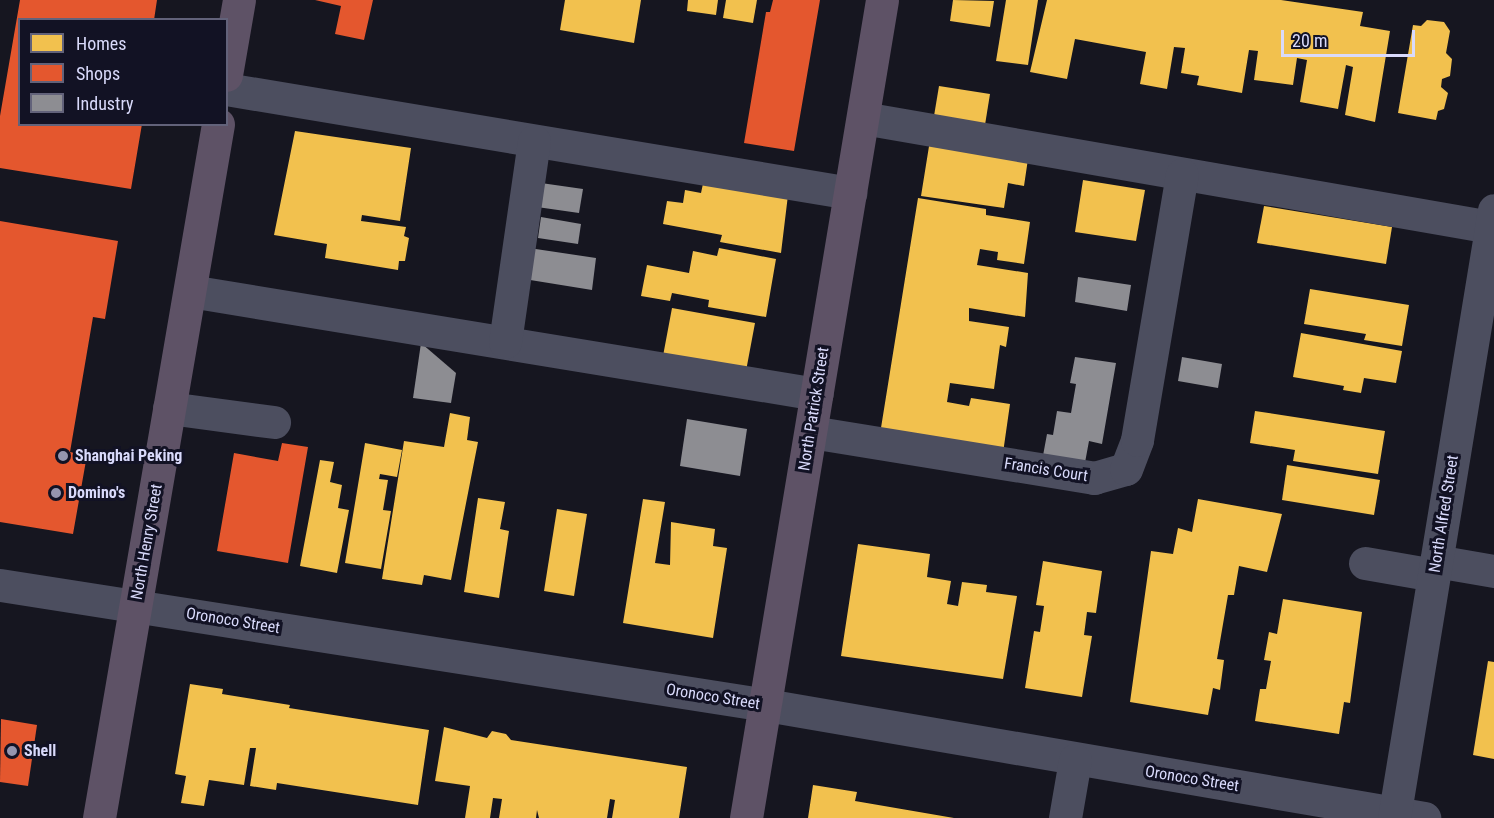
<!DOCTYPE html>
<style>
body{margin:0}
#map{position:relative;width:1494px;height:818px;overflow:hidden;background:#161620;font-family:"Roboto Condensed",sans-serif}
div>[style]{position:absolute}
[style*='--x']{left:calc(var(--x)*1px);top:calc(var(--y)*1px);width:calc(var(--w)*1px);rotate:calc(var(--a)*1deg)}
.homes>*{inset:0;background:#f2c14e}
.shops>*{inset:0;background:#e4572e}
.industry>*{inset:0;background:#8d8d92}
.minor>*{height:33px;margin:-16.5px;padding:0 16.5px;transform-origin:16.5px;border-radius:16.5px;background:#4c4e5f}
.highway>*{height:33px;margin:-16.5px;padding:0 16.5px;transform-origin:16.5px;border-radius:16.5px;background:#5e5266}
.dots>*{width:16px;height:16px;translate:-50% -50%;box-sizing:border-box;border:3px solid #121224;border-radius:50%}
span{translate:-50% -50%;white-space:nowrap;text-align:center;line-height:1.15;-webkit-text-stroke:6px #121224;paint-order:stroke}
.street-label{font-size:16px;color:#d9dafb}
.poi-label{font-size:16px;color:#d9dafb;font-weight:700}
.left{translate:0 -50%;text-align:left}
.legend{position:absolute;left:18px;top:18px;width:210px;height:108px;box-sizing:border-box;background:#121224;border:2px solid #62627a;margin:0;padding:8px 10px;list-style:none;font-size:18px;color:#d9dafb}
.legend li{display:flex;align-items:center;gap:12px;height:30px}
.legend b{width:30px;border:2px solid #62627a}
.scale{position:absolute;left:1281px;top:30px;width:134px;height:27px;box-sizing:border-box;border:3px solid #d9dafb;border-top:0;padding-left:8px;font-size:18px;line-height:21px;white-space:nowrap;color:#d9dafb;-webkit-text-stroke:4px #121224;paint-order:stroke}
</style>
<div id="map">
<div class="homes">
<i style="clip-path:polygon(565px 0,641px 0,634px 43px,560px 30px)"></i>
<i style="clip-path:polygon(688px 0,718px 0,716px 15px,687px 11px)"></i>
<i style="clip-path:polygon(726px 0,757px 0,753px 23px,723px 18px)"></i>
<i style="clip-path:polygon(953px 0,994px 1px,990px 27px,950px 21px)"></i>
<i style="clip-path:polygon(1006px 0,1038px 0,1028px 65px,996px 61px)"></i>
<i style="clip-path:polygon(1047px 0,1281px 0,1363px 12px,1360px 26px,1390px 31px,1375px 122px,1345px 115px,1353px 67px,1346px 65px,1338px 109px,1300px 102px,1307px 60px,1297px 58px,1293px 85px,1254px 80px,1258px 51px,1249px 50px,1242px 93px,1197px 85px,1199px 76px,1181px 73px,1185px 48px,1174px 47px,1167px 89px,1140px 84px,1146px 52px,1075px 39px,1067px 79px,1030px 72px)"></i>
<i style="clip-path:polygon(1427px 20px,1444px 22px,1450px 31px,1446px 53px,1452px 59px,1450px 76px,1442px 79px,1441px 87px,1448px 93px,1444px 109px,1438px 111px,1436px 120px,1398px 113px,1413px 25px,1421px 26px)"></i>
<i style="clip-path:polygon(939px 86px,990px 94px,984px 131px,933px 122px)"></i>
<i style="clip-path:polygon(295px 131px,411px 148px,400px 221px,362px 215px,361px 221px,406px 227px,404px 236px,409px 238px,405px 261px,399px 261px,398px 270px,325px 258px,327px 244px,274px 235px)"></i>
<i style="clip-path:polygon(930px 140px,1028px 159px,1024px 186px,1008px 183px,1004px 208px,921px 196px)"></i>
<i style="clip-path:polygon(704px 179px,788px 195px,781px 253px,720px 242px,722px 235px,663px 224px,667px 201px,683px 203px,685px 190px,701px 193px)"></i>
<i style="clip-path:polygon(1083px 180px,1145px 190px,1136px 241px,1075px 232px)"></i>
<i style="clip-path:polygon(918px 198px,986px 209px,986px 215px,1030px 222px,1024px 264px,997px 260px,998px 252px,980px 249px,977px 265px,1028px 273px,1025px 317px,969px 308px,969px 321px,1009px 327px,1006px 347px,1000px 345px,994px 389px,950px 383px,947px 402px,969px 406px,971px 398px,1010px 404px,1003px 453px,880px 434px)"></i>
<i style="clip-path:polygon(1264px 206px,1392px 227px,1386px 264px,1257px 243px)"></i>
<i style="clip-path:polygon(719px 248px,776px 259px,766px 317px,708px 307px,709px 300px,672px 293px,670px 301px,641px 296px,647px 265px,689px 273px,693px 251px,717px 256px)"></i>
<i style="clip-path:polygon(1310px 289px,1409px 305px,1402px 346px,1364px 340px,1366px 334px,1304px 324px)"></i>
<i style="clip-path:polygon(672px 308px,755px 323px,746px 371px,663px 356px)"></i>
<i style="clip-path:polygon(1301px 333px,1402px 351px,1396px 383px,1364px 378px,1361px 393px,1343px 390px,1344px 386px,1293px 377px)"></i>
<i style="clip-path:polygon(1255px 411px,1385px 431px,1378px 474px,1293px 461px,1295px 450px,1250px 443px)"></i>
<i style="clip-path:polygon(450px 413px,470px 417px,467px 440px,478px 442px,451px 580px,424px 575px,422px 585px,382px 579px,404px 441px,444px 447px)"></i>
<i style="clip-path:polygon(365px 443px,402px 450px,397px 477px,380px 474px,379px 479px,388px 480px,383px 510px,391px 511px,381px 569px,345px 563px)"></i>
<i style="clip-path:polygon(320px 460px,334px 462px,330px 482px,342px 485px,338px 508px,349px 510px,337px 573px,300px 566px)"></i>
<i style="clip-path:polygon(1287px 465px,1380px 480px,1374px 515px,1282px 500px)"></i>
<i style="clip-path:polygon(478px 498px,505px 502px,500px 529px,509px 531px,499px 598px,464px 592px)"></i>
<i style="clip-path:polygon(643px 499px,665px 502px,655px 563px,670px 565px,671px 522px,715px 529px,713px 546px,727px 548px,713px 638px,623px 623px)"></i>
<i style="clip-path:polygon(1198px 499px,1282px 514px,1267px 572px,1239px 566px,1234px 595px,1228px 595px,1217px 659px,1224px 660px,1220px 690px,1213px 688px,1208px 715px,1130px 702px,1151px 551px,1173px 554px,1178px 528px,1192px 532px)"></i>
<i style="clip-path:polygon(557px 509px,587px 514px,574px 596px,544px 591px)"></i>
<i style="clip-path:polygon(858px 544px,930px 554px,927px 577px,951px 581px,947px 604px,958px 606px,962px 582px,987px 585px,986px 592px,1017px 596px,1003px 679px,841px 656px)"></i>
<i style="clip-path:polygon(1043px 561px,1102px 571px,1096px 613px,1087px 612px,1084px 635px,1092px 636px,1082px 697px,1025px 688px,1034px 631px,1040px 632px,1044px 606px,1036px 605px)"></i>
<i style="clip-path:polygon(1283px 599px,1362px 612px,1350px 703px,1344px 702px,1339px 734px,1255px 721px,1260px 689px,1266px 689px,1271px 661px,1264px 660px,1269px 632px,1277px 634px)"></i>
<i style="clip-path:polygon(1488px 661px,1494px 662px,1494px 759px,1473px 755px)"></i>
<i style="clip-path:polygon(190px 684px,223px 689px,222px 694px,290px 705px,289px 708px,429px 730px,418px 805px,277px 783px,276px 790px,250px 786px,256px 748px,250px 748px,244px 785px,209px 780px,204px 806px,181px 803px,186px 776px,175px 774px)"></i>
<i style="clip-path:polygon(444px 727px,487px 738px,492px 731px,506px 734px,511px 740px,687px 767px,679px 818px,612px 818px,615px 800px,610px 799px,607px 818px,539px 818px,537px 810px,536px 818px,499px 818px,502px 799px,493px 798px,490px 818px,465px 818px,470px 786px,435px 781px)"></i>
<i style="clip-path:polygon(813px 785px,857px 792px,855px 801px,954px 818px,808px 818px)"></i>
</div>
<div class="shops">
<i style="clip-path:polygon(20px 0,157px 0,154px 20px,20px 20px,20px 124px,142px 124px,131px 189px,0 168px,0 116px)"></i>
<i style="clip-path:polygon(315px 0,373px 0,364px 40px,335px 34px,341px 6px)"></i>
<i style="clip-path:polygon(773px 0,820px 0,794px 151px,744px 143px,766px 12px,770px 12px)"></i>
<i style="clip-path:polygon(0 221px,118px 241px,105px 319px,93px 317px,70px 452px,87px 455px,73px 534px,0 522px)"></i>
<i style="clip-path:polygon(282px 443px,308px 447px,288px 563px,217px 551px,234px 453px,278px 461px)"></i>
<i style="clip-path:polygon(1px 719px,37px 725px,28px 786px,0 782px)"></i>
</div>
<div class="industry">
<i style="clip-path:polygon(541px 183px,583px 189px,579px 213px,537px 207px)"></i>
<i style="clip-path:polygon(541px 217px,581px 224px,578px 244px,538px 238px)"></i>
<i style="clip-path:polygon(529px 248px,596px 258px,592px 290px,524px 279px)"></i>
<i style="clip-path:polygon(1078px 277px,1131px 285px,1127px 311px,1075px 302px)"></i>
<i style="clip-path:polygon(421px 343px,456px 373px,451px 403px,413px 398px)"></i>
<i style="clip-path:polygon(1075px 357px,1116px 363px,1102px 444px,1089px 441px,1084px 468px,1042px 461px,1047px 434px,1053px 435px,1057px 411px,1071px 413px,1076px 384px,1070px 383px)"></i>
<i style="clip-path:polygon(1182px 357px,1222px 364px,1218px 388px,1178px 381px)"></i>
<i style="clip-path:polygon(687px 419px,747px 429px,740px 476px,680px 466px)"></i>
</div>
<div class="minor">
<i style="--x:226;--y:89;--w:633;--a:9.46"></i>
<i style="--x:863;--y:118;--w:637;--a:9.85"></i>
<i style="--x:190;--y:291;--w:635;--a:9.33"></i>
<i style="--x:505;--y:342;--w:203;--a:-81.8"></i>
<i style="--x:169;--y:408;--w:106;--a:7.6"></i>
<i style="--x:811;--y:432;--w:287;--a:9.2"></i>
<i style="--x:1094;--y:478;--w:33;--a:-16"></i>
<i style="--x:1126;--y:469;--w:31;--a:-69"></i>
<i style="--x:1137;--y:440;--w:269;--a:-80.4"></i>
<i style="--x:1436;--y:561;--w:59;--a:9.8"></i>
<i style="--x:1365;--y:563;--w:70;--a:9.9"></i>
<i style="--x:0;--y:585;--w:775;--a:8.9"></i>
<i style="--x:766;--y:705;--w:668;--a:9.74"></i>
<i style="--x:1065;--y:818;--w:59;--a:-80.2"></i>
<i style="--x:1394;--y:818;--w:616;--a:-80.66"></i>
</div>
<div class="highway">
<i style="--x:226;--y:75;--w:76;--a:-80.2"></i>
<i style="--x:99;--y:818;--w:704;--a:-80.27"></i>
<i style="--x:746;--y:818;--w:829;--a:-80.56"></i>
</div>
<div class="dots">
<i style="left:63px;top:456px;background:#9595ae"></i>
<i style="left:56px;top:493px;background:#9595ae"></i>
<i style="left:12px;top:751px;background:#9595ae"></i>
</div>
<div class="street-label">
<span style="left:814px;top:409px;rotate:-81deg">North Patrick Street</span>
<span style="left:1046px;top:470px;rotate:9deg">Francis Court</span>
<span style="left:1444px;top:514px;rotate:-81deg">North Alfred Street</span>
<span style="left:147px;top:542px;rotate:-80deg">North Henry Street</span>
<span style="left:233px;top:621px;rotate:9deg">Oronoco Street</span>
<span style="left:713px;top:697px;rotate:9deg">Oronoco Street</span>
<span style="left:1192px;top:779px;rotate:9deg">Oronoco Street</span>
</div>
<div class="poi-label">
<span class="left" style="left:75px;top:456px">Shanghai Peking</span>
<span class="left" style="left:68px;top:493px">Domino's</span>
<span class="left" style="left:24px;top:751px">Shell</span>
</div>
<ul class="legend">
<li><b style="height:16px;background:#f2c14e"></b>Homes</li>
<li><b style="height:16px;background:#e4572e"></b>Shops</li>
<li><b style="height:16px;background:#8d8d92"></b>Industry</li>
</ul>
<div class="scale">20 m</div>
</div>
